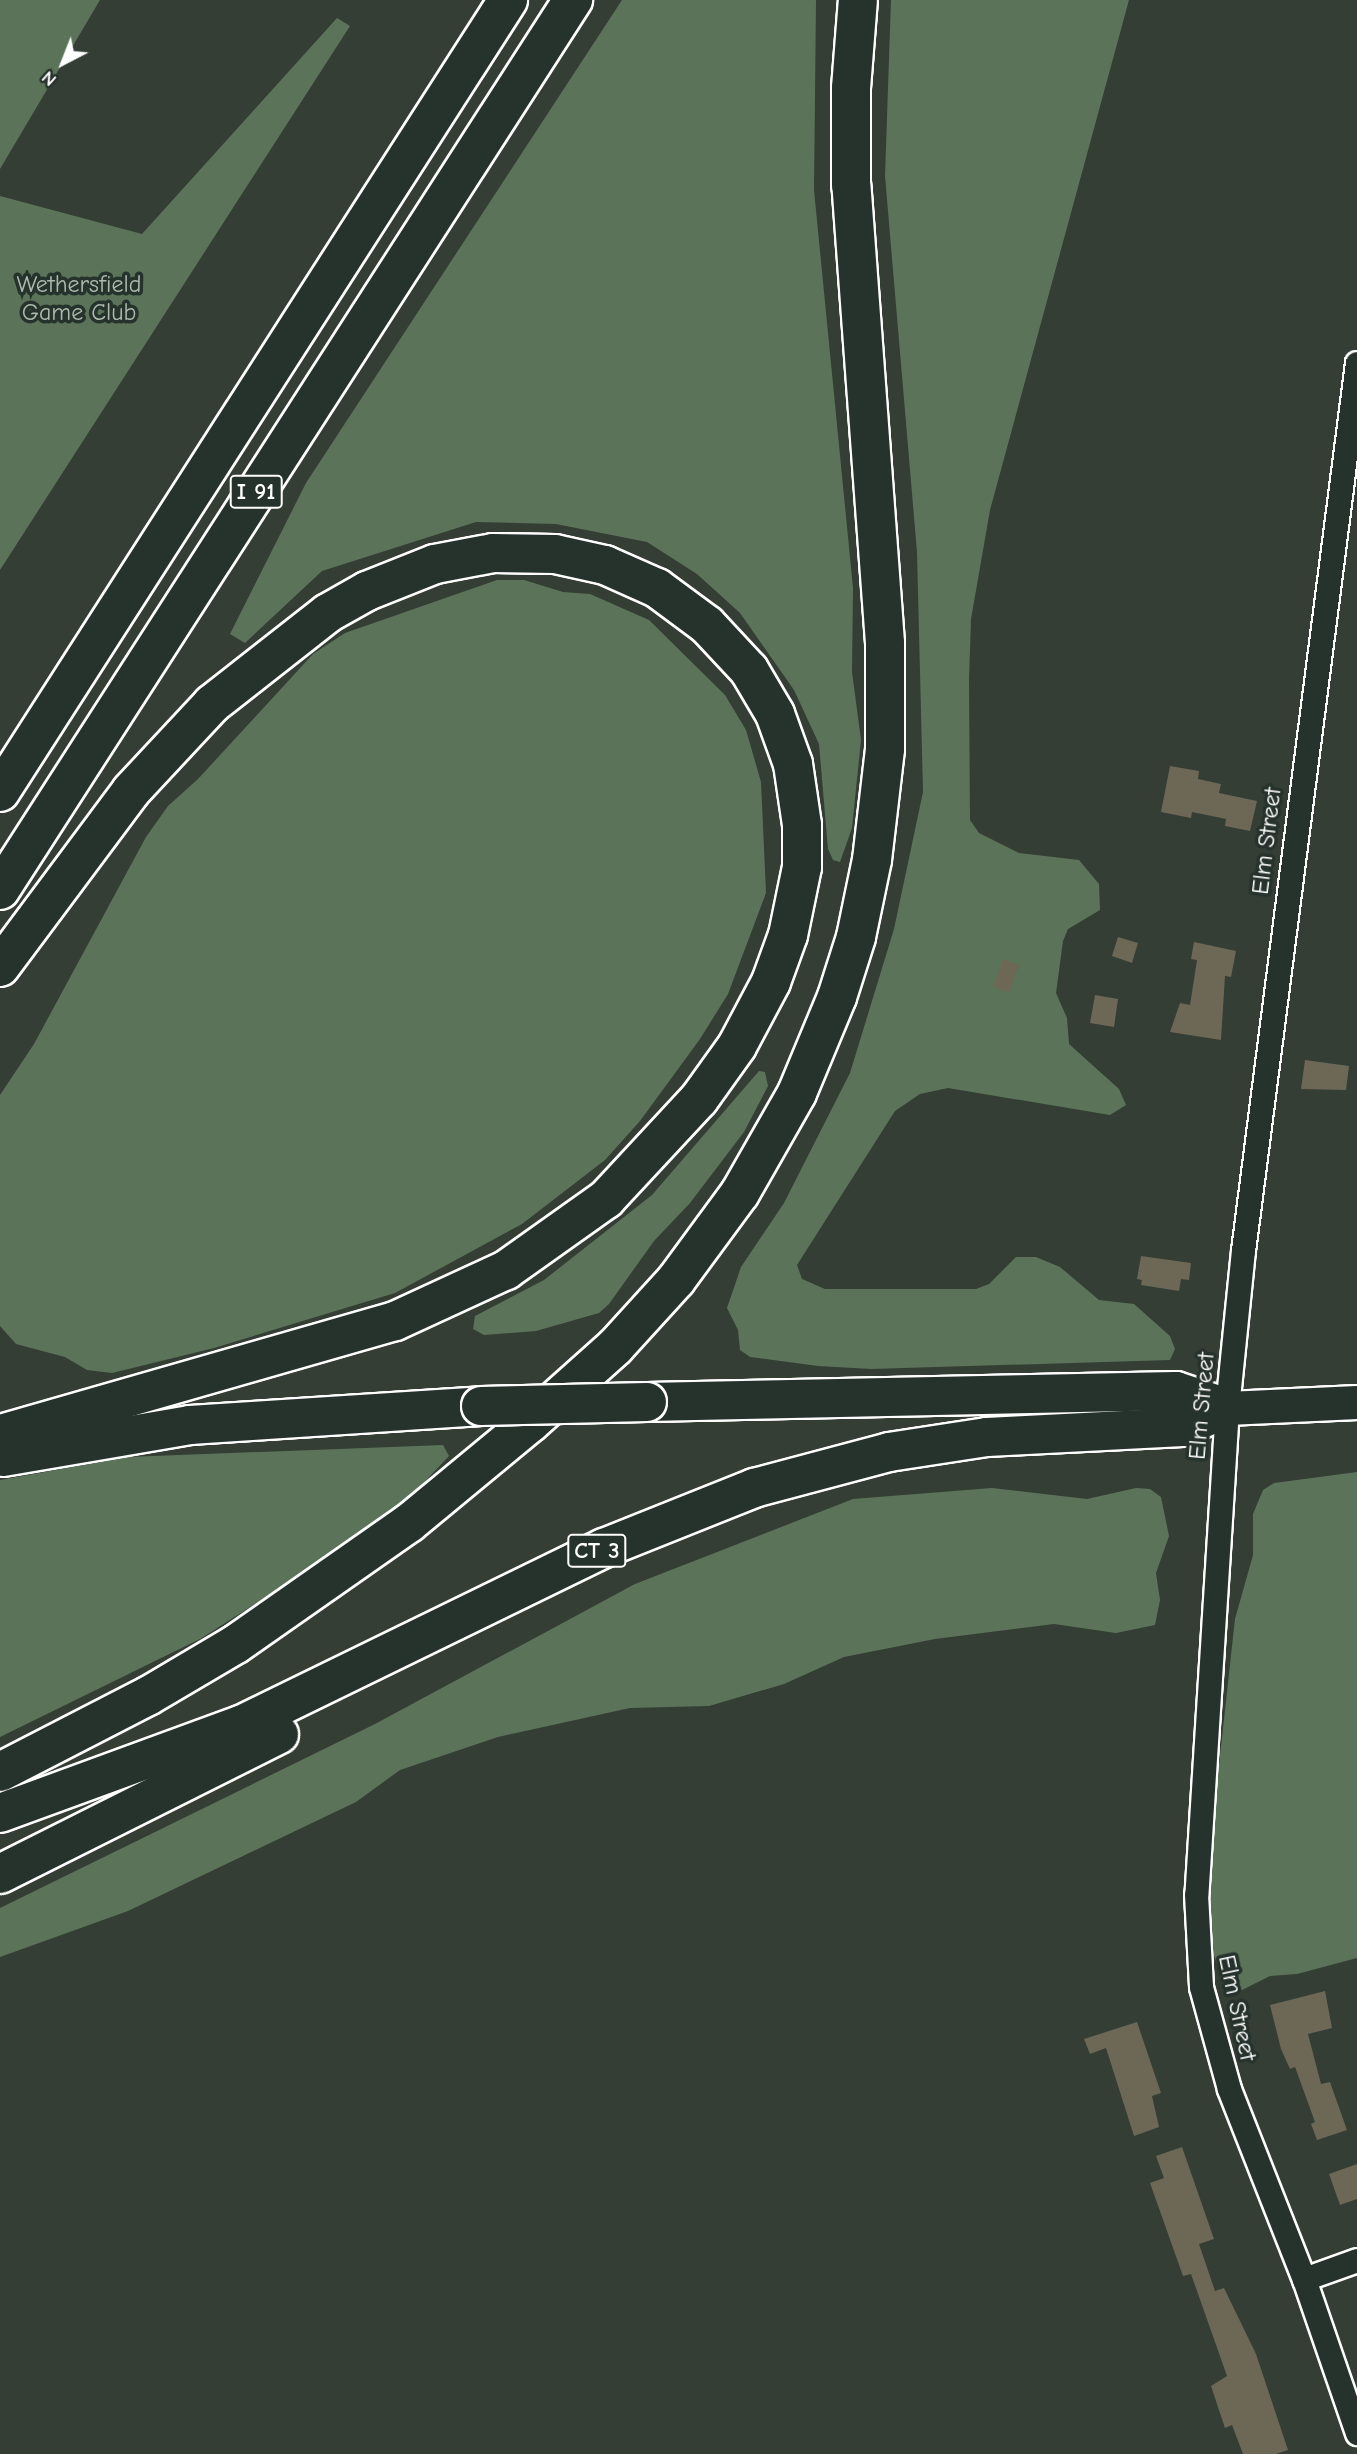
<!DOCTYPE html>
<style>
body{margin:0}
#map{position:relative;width:1357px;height:2454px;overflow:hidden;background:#343e35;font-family:"Comic Neue",sans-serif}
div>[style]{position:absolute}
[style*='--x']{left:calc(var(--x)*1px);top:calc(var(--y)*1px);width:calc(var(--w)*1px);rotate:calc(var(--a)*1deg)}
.green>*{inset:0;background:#5b7459}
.building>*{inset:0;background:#6c6855}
.roads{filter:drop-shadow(2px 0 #fff) drop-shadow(-2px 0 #fff) drop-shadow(0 2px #fff) drop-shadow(0 -2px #fff)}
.minor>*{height:23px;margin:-11.5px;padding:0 11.5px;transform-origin:11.5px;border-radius:11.5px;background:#26332d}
.secondary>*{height:33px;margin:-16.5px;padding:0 16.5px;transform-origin:16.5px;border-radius:16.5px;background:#26332d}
.motorway>*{height:38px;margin:-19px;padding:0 19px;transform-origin:19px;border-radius:19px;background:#26332d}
.bridges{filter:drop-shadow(2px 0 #fff) drop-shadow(-2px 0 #fff) drop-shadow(0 2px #fff) drop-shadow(0 -2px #fff)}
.motorway-bridge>*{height:38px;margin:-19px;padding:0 19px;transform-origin:19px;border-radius:19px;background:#26332d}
span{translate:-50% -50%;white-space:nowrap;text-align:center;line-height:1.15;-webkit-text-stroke:7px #26332d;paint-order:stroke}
.shield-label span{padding:2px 5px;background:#26332d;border:2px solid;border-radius:5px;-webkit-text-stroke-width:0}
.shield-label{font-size:23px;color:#fff;font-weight:700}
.park-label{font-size:24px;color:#adbaac}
.street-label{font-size:24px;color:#fff}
.north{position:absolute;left:28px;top:28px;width:70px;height:70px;-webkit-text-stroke:5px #26332d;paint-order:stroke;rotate:222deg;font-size:19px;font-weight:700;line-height:28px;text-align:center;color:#fff}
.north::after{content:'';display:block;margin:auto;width:24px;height:32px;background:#fff;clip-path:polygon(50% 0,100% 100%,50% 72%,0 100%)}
</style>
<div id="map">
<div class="green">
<i style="clip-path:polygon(0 0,100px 0,0 169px)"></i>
<i style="clip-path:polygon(622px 0,816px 0,814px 190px,853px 588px,852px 672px,861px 740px,852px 828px,840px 862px,833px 860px,828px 849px,819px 744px,794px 690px,740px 613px,697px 574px,647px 542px,556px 524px,476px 522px,322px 571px,245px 643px,230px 634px,306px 483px)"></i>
<i style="clip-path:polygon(891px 0,1129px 0,990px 510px,971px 619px,969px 680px,970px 820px,979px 833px,1019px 853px,1079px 860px,1099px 884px,1100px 910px,1068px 929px,1063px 941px,1056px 993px,1067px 1018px,1069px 1044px,1119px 1089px,1126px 1105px,1110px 1115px,948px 1088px,920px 1094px,895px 1111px,797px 1265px,802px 1279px,825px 1289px,976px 1289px,989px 1284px,1016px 1257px,1036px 1257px,1060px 1267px,1099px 1300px,1134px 1304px,1170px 1336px,1175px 1349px,1170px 1360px,871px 1369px,818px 1366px,750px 1357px,740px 1350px,738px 1330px,727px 1308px,741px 1267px,784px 1203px,850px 1073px,894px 929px,923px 792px,917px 552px,885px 176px)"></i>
<i style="clip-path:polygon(337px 18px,350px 26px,0 570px,0 196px,142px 234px)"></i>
<i style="clip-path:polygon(497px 580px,524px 580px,563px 592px,590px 594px,649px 620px,725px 695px,746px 730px,761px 782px,766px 893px,728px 994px,700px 1039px,640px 1121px,605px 1160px,522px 1224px,395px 1293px,214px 1348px,112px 1373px,87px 1370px,65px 1357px,16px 1344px,0 1326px,0 1095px,34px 1044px,146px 837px,168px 806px,198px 779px,313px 654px,345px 633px)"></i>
<i style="clip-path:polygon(759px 1071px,765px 1072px,768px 1086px,744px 1132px,690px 1203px,654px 1241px,609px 1304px,599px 1313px,536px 1331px,484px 1335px,473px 1329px,475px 1316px,544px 1280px,652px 1195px)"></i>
<i style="clip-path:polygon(443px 1445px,449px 1456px,412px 1495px,319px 1563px,200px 1639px,0 1737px,0 1480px,128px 1457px)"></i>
<i style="clip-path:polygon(1357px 1472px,1357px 1958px,1297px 1974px,1270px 1976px,1236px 1993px,1224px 1987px,1208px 1936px,1209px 1856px,1235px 1619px,1253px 1555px,1253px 1514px,1263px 1490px,1274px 1483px)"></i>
<i style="clip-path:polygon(992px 1488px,1087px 1499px,1136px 1488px,1150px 1489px,1161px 1497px,1169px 1536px,1156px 1573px,1160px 1600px,1155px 1625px,1116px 1633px,1054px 1624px,935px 1639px,844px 1657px,784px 1684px,709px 1706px,630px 1708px,498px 1737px,400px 1770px,356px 1802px,128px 1911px,0 1957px,0 1908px,375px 1724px,635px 1584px,853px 1499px)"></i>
</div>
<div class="building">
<i style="clip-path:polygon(1170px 766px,1199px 771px,1198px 779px,1221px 784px,1219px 793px,1257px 801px,1250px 831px,1225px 826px,1226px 819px,1192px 812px,1191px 818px,1161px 812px)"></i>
<i style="clip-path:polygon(1118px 937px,1138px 943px,1132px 963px,1112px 956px)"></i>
<i style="clip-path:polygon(1194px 942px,1236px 951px,1231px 977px,1225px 976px,1221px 1040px,1170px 1032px,1180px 1003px,1190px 1005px,1197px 960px,1191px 959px)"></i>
<i style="clip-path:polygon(1003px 959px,1019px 965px,1009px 993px,993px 987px)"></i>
<i style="clip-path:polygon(1095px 995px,1118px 999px,1114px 1027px,1090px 1023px)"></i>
<i style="clip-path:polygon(1305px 1060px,1349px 1066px,1346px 1090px,1301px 1089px)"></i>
<i style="clip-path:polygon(1141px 1256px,1191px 1263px,1189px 1280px,1181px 1279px,1179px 1291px,1141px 1285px,1142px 1280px,1137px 1279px)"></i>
<i style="clip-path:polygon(1325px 1991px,1332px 2028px,1308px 2034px,1321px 2084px,1330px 2082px,1347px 2130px,1317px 2140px,1311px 2124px,1315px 2122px,1295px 2067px,1290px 2069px,1281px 2049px,1270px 2005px)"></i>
<i style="clip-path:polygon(1137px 2022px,1161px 2093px,1152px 2096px,1159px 2127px,1134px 2136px,1106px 2048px,1090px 2054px,1084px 2039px)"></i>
<i style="clip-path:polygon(1182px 2147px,1214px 2239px,1199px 2244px,1215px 2291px,1224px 2288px,1256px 2354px,1288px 2450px,1276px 2454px,1243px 2454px,1232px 2425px,1225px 2428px,1211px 2386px,1227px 2376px,1191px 2274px,1183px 2276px,1150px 2183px,1164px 2178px,1156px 2156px)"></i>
<i style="clip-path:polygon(1357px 2164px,1357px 2199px,1340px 2205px,1329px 2174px)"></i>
</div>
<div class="roads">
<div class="minor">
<i style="--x:1357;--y:363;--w:894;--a:97.32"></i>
<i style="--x:1243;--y:1250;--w:159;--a:95.8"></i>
<i style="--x:1227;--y:1408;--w:487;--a:93.6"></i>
<i style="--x:1196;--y:1894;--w:93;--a:86.9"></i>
<i style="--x:1201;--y:1987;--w:106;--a:74.6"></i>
<i style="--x:1229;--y:2089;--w:204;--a:68.5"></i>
<i style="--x:1304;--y:2279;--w:163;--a:71"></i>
<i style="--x:1304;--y:2279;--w:56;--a:-19.7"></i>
</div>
<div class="secondary">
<i style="--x:1227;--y:1408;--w:130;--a:-2.6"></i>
</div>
<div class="motorway">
<i style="--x:0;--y:792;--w:941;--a:-57.32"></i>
<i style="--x:0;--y:890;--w:1059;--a:-57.23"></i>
<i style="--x:0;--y:967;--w:219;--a:-53.3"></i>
<i style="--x:131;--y:791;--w:119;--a:-47"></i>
<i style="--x:212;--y:704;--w:147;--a:-38.1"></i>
<i style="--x:328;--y:613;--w:45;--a:-29.4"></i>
<i style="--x:367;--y:591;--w:73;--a:-21.7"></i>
<i style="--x:435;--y:564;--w:59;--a:-10.7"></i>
<i style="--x:493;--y:553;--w:62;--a:0.9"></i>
<i style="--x:555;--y:554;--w:51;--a:12.4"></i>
<i style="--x:605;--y:565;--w:57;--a:23.9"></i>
<i style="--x:657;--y:588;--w:62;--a:36.5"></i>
<i style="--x:707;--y:625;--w:62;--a:47"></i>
<i style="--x:749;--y:670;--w:51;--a:59.4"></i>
<i style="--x:775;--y:714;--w:53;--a:70.2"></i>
<i style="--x:793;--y:764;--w:62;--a:81.6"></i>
<i style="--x:802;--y:825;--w:42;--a:90"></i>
<i style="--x:802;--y:867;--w:69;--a:101.6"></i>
<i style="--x:788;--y:935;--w:50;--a:109.9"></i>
<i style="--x:771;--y:982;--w:72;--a:118"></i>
<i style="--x:737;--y:1046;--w:65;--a:125.6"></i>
<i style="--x:699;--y:1099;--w:137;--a:132.9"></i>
<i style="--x:606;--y:1199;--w:123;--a:144.6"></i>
<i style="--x:506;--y:1270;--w:122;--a:155.3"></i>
<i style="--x:395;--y:1321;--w:411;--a:164"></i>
<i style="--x:647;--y:1402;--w:529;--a:-1.19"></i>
<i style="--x:1176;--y:1391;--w:54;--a:18.4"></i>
<i style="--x:3;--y:1457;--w:190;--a:-9.7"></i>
<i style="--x:190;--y:1425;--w:292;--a:-3.7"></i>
<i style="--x:0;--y:1772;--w:166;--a:-27.2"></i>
<i style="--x:148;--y:1696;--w:102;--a:-30.6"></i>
<i style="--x:236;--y:1644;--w:211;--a:-35"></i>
<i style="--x:409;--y:1523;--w:157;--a:-39.6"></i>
<i style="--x:530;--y:1423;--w:114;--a:-41.8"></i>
<i style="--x:615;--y:1347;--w:91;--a:-47.7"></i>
<i style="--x:676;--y:1280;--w:108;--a:-53.7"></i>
<i style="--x:740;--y:1193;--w:115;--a:-60.3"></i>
<i style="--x:797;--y:1093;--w:104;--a:-67.4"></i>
<i style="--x:837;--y:997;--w:63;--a:-72.4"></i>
<i style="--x:856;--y:937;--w:79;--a:-78.3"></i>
<i style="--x:872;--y:860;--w:112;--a:-83.3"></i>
<i style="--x:885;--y:749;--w:106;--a:-90"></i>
<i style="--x:885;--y:643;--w:459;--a:-94.2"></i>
<i style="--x:851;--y:185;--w:97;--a:-90"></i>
<i style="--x:851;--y:88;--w:88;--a:-85.5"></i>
<i style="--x:0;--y:1813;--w:257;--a:-20.1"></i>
<i style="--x:241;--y:1725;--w:404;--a:-26"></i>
<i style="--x:604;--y:1548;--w:162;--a:-21.8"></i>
<i style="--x:754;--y:1488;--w:140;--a:-14.9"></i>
<i style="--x:889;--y:1452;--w:99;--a:-8.7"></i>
<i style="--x:987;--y:1437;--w:196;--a:-2.9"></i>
<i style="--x:1183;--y:1427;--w:48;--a:-23.4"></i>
<i style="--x:0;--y:1874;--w:312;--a:-26.6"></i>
</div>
</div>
<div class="bridges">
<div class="motorway-bridge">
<i style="--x:481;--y:1406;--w:166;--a:-1.4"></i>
</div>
</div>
<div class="shield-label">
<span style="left:256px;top:492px">I 91</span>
<span style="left:597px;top:1551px">CT 3</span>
</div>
<div class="park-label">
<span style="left:79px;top:299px">Wethersfield<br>Game Club</span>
</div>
<div class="street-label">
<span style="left:1267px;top:841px;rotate:-83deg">Elm Street</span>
<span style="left:1202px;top:1406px;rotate:-85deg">Elm Street</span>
<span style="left:1237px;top:2008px;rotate:78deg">Elm Street</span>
</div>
<div class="north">N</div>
</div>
